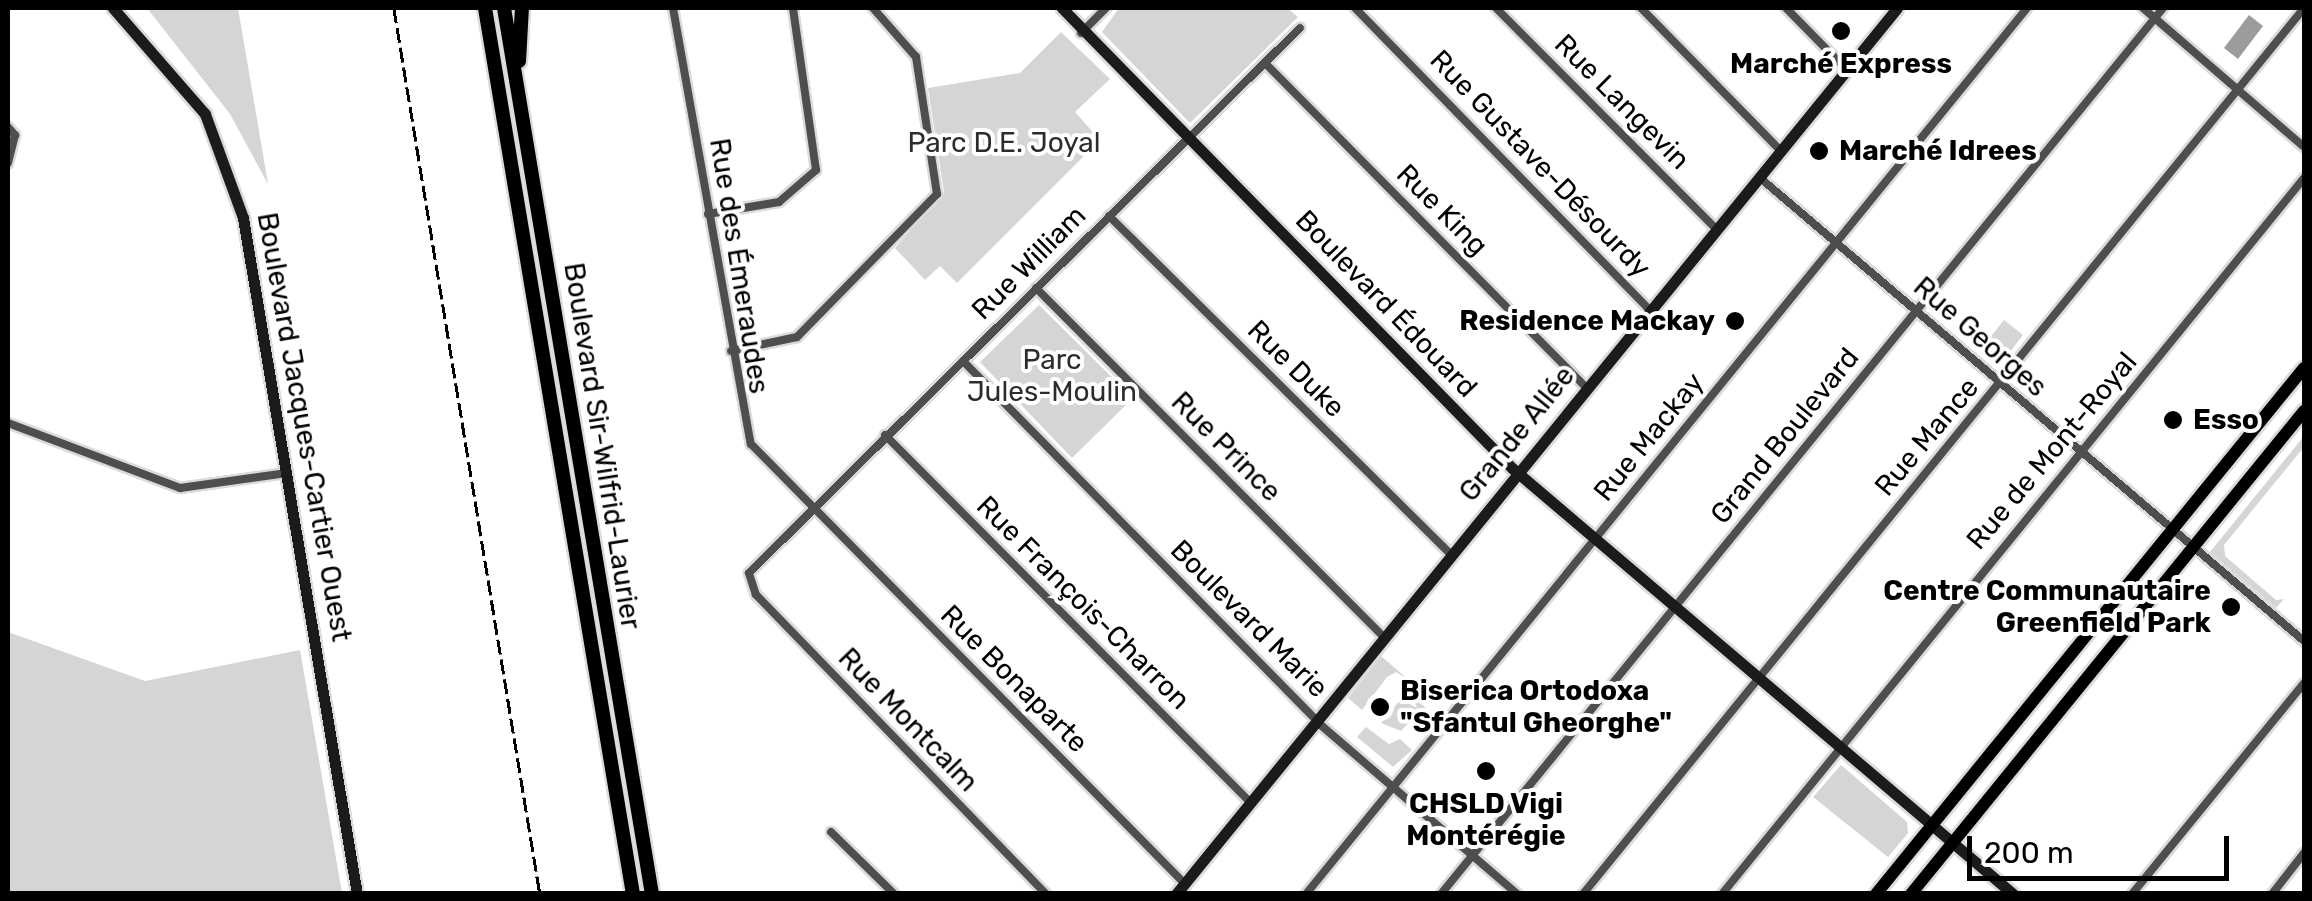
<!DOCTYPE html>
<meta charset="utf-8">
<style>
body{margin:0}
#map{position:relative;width:2312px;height:901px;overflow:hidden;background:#fff;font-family:Rubik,sans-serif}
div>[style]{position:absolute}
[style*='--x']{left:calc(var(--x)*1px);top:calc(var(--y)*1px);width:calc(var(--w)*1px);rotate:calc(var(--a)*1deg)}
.green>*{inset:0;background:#d5d5d5}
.water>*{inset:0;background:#9c9c9c}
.roads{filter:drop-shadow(2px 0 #dbdbdb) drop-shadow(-2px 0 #dbdbdb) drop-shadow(0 2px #dbdbdb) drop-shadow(0 -2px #dbdbdb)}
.street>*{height:8px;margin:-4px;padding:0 4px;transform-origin:4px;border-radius:4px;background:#4e4e4e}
.secondary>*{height:11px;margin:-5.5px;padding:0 5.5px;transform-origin:5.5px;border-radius:5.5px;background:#1b1b1b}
.primary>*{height:12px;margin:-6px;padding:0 6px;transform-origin:6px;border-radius:6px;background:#000}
.highway>*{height:14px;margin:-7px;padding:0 7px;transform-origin:7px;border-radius:7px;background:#000}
.rail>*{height:2.5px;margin-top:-1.25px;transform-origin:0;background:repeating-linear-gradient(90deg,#000 0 15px,transparent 0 20px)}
.dots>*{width:28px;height:28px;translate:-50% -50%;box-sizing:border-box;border:5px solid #fff;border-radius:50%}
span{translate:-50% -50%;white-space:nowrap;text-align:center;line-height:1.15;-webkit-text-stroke:8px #fff;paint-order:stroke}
.poi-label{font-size:28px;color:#000;font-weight:700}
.left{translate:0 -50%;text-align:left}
.right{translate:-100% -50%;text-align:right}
.street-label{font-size:28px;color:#000}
.park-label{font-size:28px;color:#2c2c2c}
.frame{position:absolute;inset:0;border:10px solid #000;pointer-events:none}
.scale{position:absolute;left:1967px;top:836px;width:262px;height:45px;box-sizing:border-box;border:5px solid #000;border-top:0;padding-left:12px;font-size:30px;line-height:35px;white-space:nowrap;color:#000;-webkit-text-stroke:8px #fff;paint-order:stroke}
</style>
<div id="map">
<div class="green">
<i style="clip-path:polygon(147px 8px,238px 8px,268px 184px,230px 114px)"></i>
<i style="clip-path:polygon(1119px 8px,1287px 8px,1298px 17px,1190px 123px,1102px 32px)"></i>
<i style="clip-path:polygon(1061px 32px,1110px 79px,1075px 112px,1100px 140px,957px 283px,940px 266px,925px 280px,895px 248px,944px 192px,928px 88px,1020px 73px)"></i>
<i style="clip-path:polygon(1039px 305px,1133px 398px,1072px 458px,980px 362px)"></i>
<i style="clip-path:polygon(2004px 320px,2023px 335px,1999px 366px,1980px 350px)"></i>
<i style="clip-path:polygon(2304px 436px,2304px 447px,2224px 545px,2225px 556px,2276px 600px,2284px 599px,2276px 608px,2210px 552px)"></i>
<i style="clip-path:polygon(8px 632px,145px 681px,300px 650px,342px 893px,8px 893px)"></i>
<i style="clip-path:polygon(1381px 656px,1410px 681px,1396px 672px,1387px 677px,1362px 710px,1348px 698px)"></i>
<i style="clip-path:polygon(1412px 696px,1426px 708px,1421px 711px,1438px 718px,1427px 732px,1412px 719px,1401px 731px,1381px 723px,1401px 699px,1417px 708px)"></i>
<i style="clip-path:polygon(1366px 727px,1389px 744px,1400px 739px,1412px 750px,1393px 767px,1357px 737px)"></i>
<i style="clip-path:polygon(1841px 765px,1907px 822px,1908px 833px,1888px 857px,1813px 797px)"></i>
</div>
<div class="water">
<i style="clip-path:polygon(2249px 15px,2263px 26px,2238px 59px,2224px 48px)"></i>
</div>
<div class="roads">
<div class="street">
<i style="--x:673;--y:8;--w:443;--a:79.9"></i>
<i style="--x:751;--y:444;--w:617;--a:45.39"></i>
<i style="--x:1355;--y:8;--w:422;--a:45.7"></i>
<i style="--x:1496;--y:8;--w:312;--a:45.1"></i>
<i style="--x:1641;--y:8;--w:199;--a:45.6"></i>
<i style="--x:1786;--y:8;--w:86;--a:45.5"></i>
<i style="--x:2143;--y:8;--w:213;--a:40.8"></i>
<i style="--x:1081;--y:33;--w:35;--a:-45"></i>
<i style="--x:1265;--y:63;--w:458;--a:45.3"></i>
<i style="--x:8;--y:127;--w:11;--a:49"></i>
<i style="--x:15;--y:135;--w:29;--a:104"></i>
<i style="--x:1759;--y:177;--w:716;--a:40.41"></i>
<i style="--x:708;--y:214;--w:72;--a:-9.6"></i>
<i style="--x:779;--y:202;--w:49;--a:-40.9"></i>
<i style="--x:816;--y:170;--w:164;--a:-98.1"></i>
<i style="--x:1109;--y:216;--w:482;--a:44.7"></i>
<i style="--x:1036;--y:288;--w:493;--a:45.1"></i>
<i style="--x:731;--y:351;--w:67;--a:-12"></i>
<i style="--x:797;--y:337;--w:200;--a:-45.6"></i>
<i style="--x:937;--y:194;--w:139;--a:-98.7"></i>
<i style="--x:916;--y:57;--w:65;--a:-131.3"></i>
<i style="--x:963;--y:361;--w:513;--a:45.47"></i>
<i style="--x:1323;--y:727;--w:256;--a:40.7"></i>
<i style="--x:8;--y:423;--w:184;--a:20.7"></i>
<i style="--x:180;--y:488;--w:108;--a:-8"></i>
<i style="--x:885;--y:435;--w:518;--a:45.16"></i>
<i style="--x:831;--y:832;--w:88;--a:44.5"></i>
<i style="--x:1046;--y:894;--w:417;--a:-134.1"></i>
<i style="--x:756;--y:595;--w:23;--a:-108"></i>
<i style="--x:749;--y:573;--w:775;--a:-44.69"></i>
<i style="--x:1306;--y:894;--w:1142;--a:-50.86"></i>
<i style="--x:1441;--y:894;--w:1143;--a:-50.82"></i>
<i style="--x:1583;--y:894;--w:1142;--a:-50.86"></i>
<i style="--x:1722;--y:894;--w:923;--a:-50.89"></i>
<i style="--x:2132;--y:894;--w:272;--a:-50.8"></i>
<i style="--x:2272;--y:894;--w:52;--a:-52"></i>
</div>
<div class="secondary">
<i style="--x:113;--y:8;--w:140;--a:49"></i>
<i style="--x:205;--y:114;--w:111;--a:69.9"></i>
<i style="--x:243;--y:218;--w:686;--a:80.43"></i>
<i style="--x:1062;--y:8;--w:644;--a:45.63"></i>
<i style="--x:1512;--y:468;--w:658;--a:40.37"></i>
<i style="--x:1176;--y:894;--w:1142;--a:-50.86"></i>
</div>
<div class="primary">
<i style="--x:1876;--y:894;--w:678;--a:-50.87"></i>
<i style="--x:1911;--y:894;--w:623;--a:-50.87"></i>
</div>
<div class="highway">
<i style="--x:485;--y:8;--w:898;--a:80.52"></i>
<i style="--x:504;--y:8;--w:898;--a:80.52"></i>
<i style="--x:519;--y:61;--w:53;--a:-86.8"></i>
</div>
</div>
<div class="rail">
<i style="--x:394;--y:8;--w:898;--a:80.64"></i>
</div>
<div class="dots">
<i style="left:1841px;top:31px;background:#000"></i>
<i style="left:1819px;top:151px;background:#000"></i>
<i style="left:1735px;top:321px;background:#000"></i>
<i style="left:2173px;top:420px;background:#000"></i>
<i style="left:2231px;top:607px;background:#000"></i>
<i style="left:1380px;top:707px;background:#000"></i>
<i style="left:1486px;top:771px;background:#000"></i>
</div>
<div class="poi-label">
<span style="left:1841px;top:64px">Marché Express</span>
<span class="left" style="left:1839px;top:151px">Marché Idrees</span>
<span class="right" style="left:1715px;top:321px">Residence Mackay</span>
<span class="left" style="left:2193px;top:420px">Esso</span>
<span class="right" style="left:2211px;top:607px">Centre Communautaire<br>Greenfield Park</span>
<span class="left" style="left:1400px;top:707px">Biserica Ortodoxa<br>"Sfantul Gheorghe"</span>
<span style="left:1486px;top:820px">CHSLD Vigi<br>Montérégie</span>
</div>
<div class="street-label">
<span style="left:1622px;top:102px;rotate:45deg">Rue Langevin</span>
<span style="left:1540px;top:164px;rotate:46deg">Rue Gustave-Désourdy</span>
<span style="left:1442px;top:210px;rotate:45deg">Rue King</span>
<span style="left:1029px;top:263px;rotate:-45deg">Rue William</span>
<span style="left:739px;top:266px;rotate:81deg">Rue des Émeraudes</span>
<span style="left:1386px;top:304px;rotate:46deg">Boulevard Édouard</span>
<span style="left:1980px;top:337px;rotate:41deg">Rue Georges</span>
<span style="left:1296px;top:369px;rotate:45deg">Rue Duke</span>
<span style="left:304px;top:427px;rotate:80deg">Boulevard Jacques-Cartier Ouest</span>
<span style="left:1517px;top:434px;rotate:-51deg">Grande Allée</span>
<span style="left:1785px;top:436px;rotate:-51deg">Grand Boulevard</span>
<span style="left:1649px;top:437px;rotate:-51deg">Rue Mackay</span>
<span style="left:1927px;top:437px;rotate:-50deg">Rue Mance</span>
<span style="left:602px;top:446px;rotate:81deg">Boulevard Sir-Wilfrid-Laurier</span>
<span style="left:1226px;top:447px;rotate:45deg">Rue Prince</span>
<span style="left:2052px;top:451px;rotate:-50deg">Rue de Mont-Royal</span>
<span style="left:1083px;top:603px;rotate:45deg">Rue François-Charron</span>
<span style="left:1249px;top:619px;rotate:45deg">Boulevard Marie</span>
<span style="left:1014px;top:679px;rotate:45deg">Rue Bonaparte</span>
<span style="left:908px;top:720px;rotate:46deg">Rue Montcalm</span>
</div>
<div class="park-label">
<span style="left:1004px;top:143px">Parc D.E. Joyal</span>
<span style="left:1052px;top:376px">Parc<br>Jules-Moulin</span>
</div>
<div class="frame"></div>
<div class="scale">200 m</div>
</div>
